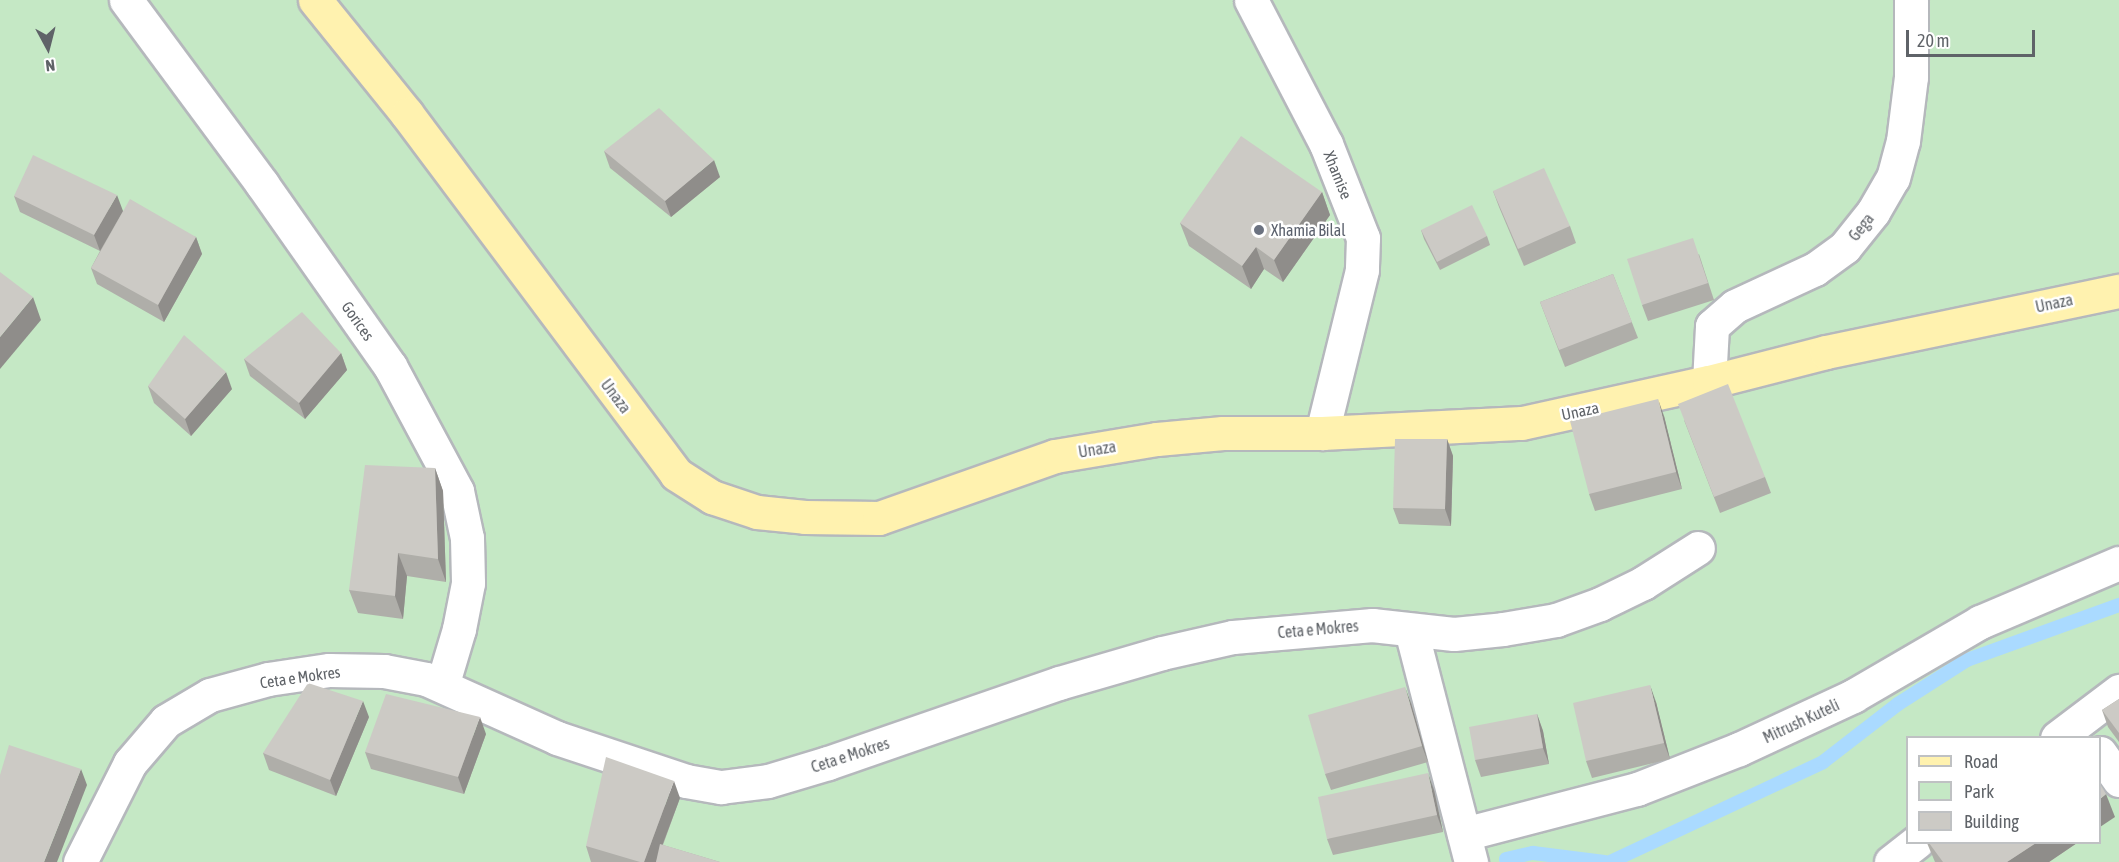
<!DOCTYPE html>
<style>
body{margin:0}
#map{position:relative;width:2119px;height:862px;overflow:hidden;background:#f1efe8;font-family:"Asap Condensed",sans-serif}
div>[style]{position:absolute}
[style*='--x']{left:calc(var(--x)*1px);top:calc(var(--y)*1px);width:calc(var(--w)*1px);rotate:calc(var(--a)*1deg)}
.green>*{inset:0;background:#c5e8c5}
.stream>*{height:14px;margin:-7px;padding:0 7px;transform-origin:7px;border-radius:7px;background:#aadaff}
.roads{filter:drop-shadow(2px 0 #b5b8bc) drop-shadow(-2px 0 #b5b8bc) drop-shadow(0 2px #b5b8bc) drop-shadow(0 -2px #b5b8bc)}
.minor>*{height:33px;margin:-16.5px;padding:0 16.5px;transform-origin:16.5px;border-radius:16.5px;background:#fff}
.major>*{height:33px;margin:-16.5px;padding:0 16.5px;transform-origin:16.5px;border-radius:16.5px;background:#fff2af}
.wall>*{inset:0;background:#afaea9}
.shaded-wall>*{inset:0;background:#8f8d8a}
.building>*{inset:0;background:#cccac5}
.dots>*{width:16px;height:16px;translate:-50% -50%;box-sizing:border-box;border:3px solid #fff;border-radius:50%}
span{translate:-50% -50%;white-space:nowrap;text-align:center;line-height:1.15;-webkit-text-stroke:5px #fff;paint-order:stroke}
.street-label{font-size:16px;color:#5f6368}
.worship-label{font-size:16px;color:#5b616d}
.left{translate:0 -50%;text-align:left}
.legend{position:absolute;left:1906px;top:736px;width:195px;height:108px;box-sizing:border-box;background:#fff;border:2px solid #bfc1c3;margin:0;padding:8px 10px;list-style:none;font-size:18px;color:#5f6368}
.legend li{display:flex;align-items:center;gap:12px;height:30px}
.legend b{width:30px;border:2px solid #bfc1c3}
.north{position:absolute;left:18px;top:18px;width:60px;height:60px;-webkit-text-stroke:4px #fff;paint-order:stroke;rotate:173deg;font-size:16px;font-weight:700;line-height:24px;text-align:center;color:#5f6368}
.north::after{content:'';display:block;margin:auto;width:21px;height:27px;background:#5f6368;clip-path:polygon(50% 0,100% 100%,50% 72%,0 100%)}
.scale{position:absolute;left:1906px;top:30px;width:129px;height:27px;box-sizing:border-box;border:3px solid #5f6368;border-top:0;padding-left:8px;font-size:18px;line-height:21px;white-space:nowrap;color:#5f6368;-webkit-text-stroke:4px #fff;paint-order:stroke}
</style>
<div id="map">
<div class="green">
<i style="clip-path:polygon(evenodd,0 0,2119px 0,2119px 862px,0 862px,0 0,1908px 738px,2100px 738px,2100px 842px,1908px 842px,1908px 738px)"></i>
</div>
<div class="stream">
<i style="--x:1506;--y:859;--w:28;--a:-13"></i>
<i style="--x:1533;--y:853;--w:72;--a:7.2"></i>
<i style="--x:1610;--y:862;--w:235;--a:-25.1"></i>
<i style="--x:1823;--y:762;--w:95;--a:-37.7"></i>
<i style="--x:1898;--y:704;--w:82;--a:-32.5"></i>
<i style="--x:1967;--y:660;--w:162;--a:-19.9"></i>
</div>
<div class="roads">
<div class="minor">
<i style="--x:126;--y:0;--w:229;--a:53.5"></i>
<i style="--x:262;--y:184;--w:223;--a:54.9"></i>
<i style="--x:390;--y:366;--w:142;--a:61.8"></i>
<i style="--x:457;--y:491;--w:48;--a:78"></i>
<i style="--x:467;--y:538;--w:45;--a:88.7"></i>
<i style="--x:468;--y:583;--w:47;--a:101.1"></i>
<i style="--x:459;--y:629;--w:59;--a:106.6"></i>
<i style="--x:1251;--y:0;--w:162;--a:62.5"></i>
<i style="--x:1326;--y:144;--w:101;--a:68.5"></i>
<i style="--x:1363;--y:238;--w:32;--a:92"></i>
<i style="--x:1362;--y:270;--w:168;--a:103.8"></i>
<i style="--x:1709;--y:382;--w:56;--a:-86.9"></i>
<i style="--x:1712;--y:326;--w:30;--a:-41"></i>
<i style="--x:1735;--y:306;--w:88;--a:-24.8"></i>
<i style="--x:1815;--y:269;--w:37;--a:-36"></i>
<i style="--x:1845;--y:247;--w:45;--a:-51.3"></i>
<i style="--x:1873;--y:212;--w:39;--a:-60"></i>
<i style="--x:1893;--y:178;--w:38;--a:-75"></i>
<i style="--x:1903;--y:141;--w:64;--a:-82.9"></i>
<i style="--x:1911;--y:77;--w:77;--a:-90"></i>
<i style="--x:1411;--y:630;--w:240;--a:75.5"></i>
<i style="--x:2057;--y:738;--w:78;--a:-37.2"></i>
<i style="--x:2100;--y:753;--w:33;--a:55"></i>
<i style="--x:1464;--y:834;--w:179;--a:-14.6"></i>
<i style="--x:1637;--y:789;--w:110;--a:-21.4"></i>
<i style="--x:1739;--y:749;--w:126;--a:-24.9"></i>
<i style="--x:1853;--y:696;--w:147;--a:-30.2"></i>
<i style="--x:1980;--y:622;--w:151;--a:-23"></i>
<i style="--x:80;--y:862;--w:111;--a:-63.2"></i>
<i style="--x:130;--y:763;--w:55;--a:-49.4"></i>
<i style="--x:166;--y:721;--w:51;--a:-30.6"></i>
<i style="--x:210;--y:695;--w:60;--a:-15.4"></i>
<i style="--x:268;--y:679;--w:62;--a:-8.4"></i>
<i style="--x:329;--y:670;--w:55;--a:1"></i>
<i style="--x:384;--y:671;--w:43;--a:10.8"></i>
<i style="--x:426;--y:679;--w:144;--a:24.2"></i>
<i style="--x:557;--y:738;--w:136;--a:18.4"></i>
<i style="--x:686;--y:781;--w:36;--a:10"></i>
<i style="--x:721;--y:787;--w:47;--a:-7.3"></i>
<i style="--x:768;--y:781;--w:63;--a:-16.7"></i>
<i style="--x:828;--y:763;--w:244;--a:-19.1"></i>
<i style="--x:1059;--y:683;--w:107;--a:-16.2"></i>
<i style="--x:1162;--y:653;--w:73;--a:-12.7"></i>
<i style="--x:1233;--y:637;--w:140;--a:-4.9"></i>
<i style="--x:1372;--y:625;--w:82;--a:6.3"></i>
<i style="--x:1454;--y:634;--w:49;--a:-5.8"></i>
<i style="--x:1503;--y:629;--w:54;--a:-9.6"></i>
<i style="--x:1556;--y:620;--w:47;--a:-20"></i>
<i style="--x:1600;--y:604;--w:48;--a:-26"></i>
<i style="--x:1643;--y:583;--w:65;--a:-32.5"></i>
<i style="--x:1891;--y:862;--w:33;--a:-38"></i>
</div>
<div class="major">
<i style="--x:315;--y:0;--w:146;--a:51.1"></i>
<i style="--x:407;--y:114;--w:449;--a:53.2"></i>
<i style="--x:676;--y:474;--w:43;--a:32.6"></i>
<i style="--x:712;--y:497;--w:47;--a:18.4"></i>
<i style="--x:757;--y:512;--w:48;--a:5.9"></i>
<i style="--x:805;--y:517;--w:74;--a:0.8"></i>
<i style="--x:879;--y:518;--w:187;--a:-19.4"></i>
<i style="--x:1055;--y:456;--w:103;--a:-9.5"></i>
<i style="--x:1157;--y:439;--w:66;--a:-5.2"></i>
<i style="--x:1223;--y:433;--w:99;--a:0"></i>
<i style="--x:1322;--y:433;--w:200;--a:-2.9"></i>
<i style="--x:1522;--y:423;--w:191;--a:-12.4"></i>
<i style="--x:1709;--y:382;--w:121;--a:-14.4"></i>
<i style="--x:1826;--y:352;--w:299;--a:-11.8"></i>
</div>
</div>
<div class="wall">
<i style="clip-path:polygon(604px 151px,720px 177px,671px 217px,610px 168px)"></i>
<i style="clip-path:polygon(1493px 191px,1570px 226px,1576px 243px,1524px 266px,1499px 207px)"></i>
<i style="clip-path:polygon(1322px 192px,1330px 215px,1283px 282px,1264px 269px,1251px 289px,1189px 246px,1180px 223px)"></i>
<i style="clip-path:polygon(14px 196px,123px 211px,196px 237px,202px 254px,164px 322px,97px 284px,91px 268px,100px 251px,20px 212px)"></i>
<i style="clip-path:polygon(1421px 230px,1487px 236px,1490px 245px,1440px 270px,1424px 239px)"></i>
<i style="clip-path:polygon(1699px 254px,1714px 300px,1648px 321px,1642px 305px)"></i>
<i style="clip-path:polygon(1613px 274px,1638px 338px,1565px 367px,1540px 302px)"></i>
<i style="clip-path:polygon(341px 353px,347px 370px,305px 419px,250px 376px,244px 359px)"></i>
<i style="clip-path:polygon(148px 386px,232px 389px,191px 436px,154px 403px)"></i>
<i style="clip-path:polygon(1664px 416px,1682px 489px,1595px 511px,1589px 494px)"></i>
<i style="clip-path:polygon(1684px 420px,1765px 477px,1771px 493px,1720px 513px)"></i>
<i style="clip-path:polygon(1447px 439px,1453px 456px,1451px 526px,1399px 524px,1393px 508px)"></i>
<i style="clip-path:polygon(435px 468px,443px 491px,446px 582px,407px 576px,403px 619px,358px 613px,349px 590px)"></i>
<i style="clip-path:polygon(2119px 699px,2119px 742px,2108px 727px,2102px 710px)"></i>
<i style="clip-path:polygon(1656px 702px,1670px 759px,1592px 778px,1586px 761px)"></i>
<i style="clip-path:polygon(1411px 703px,1428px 762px,1331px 790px,1325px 774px)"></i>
<i style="clip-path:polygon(1537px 714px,1543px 731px,1549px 764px,1481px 777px,1475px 760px)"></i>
<i style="clip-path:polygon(369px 717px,336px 796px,269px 770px,263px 753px)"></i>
<i style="clip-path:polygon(486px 734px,464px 794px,371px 769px,365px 752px)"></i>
<i style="clip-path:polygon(1434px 790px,1443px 832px,1333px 855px,1327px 839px)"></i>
<i style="clip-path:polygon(680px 798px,663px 845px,720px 862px,591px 862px,586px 846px)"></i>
<i style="clip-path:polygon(1927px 843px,2077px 843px,2049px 862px,1935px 862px)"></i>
</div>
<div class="shaded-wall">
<i style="clip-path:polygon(714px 160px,720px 177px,671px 217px,665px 201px)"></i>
<i style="clip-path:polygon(1322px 192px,1330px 215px,1283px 282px,1274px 260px)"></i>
<i style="clip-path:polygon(117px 195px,123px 211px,100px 251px,94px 235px)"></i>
<i style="clip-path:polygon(196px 237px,202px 254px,164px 322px,158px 305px)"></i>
<i style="clip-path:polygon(1256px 247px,1264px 269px,1251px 289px,1242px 266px)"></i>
<i style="clip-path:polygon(33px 297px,41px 320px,0 369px,0 337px)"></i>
<i style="clip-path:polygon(341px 353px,347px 370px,305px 419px,299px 403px)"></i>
<i style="clip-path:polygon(226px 372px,232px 389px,191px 436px,185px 419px)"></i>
<i style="clip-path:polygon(1658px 399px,1664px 416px,1682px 489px,1676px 472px)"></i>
<i style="clip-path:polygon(1447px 439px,1453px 456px,1451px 526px,1445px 509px)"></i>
<i style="clip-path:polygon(435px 468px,443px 491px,446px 582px,438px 559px)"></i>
<i style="clip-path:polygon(398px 553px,407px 576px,403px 619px,395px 596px)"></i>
<i style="clip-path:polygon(1650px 685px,1656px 702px,1670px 759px,1664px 743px)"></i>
<i style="clip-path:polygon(1405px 687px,1411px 703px,1428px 762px,1422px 746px)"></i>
<i style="clip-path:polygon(363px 701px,369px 717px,336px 796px,330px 780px)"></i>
<i style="clip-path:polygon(1537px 714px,1543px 731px,1549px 764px,1543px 748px)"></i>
<i style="clip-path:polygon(480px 717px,486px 734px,464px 794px,458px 777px)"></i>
<i style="clip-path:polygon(81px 769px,87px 785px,57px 862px,44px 862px)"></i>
<i style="clip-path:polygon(1428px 773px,1434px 790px,1443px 832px,1437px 815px)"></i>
<i style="clip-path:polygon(674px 781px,680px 798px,656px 862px,644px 862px)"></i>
<i style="clip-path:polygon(2106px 794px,2115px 817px,2100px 827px,2100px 799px)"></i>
<i style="clip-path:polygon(2036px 843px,2077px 843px,2049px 862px,2007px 862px)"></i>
</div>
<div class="building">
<i style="clip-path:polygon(659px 108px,714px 160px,665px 201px,604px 151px)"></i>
<i style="clip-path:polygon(1241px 136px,1322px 192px,1274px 260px,1256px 247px,1242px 266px,1180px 223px)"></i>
<i style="clip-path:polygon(33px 155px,117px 195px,94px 235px,14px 196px)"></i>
<i style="clip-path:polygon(1544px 168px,1570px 226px,1518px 249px,1493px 191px)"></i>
<i style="clip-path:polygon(130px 199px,196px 237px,158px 305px,91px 268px)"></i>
<i style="clip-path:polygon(1472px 205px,1487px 236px,1437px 262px,1421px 230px)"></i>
<i style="clip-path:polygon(1693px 238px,1708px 283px,1642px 305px,1627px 259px)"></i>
<i style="clip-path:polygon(0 272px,33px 297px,0 337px)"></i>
<i style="clip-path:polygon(1613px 274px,1632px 322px,1559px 350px,1540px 302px)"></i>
<i style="clip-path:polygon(302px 312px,341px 353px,299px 403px,244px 359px)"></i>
<i style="clip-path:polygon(184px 335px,226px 372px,185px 419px,148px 386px)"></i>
<i style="clip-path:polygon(1728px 384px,1765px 477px,1714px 497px,1678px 404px)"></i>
<i style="clip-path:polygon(1658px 399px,1676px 472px,1589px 494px,1570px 421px)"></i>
<i style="clip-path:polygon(1395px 439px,1447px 439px,1445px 509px,1393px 508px)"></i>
<i style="clip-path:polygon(365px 465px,435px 468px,438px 559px,398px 553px,395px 596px,349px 590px)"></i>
<i style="clip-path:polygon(308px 683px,363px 701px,330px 780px,263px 753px)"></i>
<i style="clip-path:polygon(1650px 685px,1664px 743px,1586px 761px,1573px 703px)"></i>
<i style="clip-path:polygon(1405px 687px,1422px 746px,1325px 774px,1308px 715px)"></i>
<i style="clip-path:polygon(386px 694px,480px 717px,458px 777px,365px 752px)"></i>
<i style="clip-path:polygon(2119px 699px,2119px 733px,2102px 710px)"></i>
<i style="clip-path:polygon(1537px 714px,1543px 748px,1475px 760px,1469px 727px)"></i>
<i style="clip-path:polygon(9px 745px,81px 769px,44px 862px,0 862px,0 775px)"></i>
<i style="clip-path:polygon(606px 757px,674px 781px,644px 862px,640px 862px,586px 846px)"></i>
<i style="clip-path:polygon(1428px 773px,1437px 815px,1327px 839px,1318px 797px)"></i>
<i style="clip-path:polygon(2100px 784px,2106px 794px,2100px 799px)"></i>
<i style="clip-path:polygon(1929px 843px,2036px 843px,2007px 862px,1943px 862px)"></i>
<i style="clip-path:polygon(660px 844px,720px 862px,656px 862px)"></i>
</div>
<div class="dots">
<i style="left:1259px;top:230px;background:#6b7280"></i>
</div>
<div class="street-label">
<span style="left:1338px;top:175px;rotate:68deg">Xhamise</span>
<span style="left:1861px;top:227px;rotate:-52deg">Gega</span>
<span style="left:2054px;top:303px;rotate:-12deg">Unaza</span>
<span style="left:358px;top:321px;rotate:55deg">Gorices</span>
<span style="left:616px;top:396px;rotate:53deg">Unaza</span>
<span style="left:1580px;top:411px;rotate:-12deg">Unaza</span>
<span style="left:1097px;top:449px;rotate:-9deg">Unaza</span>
<span style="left:1318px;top:629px;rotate:-5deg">Ceta e Mokres</span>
<span style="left:300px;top:677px;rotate:-8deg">Ceta e Mokres</span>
<span style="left:1801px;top:721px;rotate:-25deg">Mitrush Kuteli</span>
<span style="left:850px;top:755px;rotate:-18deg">Ceta e Mokres</span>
</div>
<div class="worship-label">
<span class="left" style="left:1271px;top:230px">Xhamia Bilal</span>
</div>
<ul class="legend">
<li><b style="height:8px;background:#fff2af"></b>Road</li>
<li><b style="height:16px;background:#c5e8c5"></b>Park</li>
<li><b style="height:16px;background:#cccac5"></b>Building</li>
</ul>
<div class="north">N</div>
<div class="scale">20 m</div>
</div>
